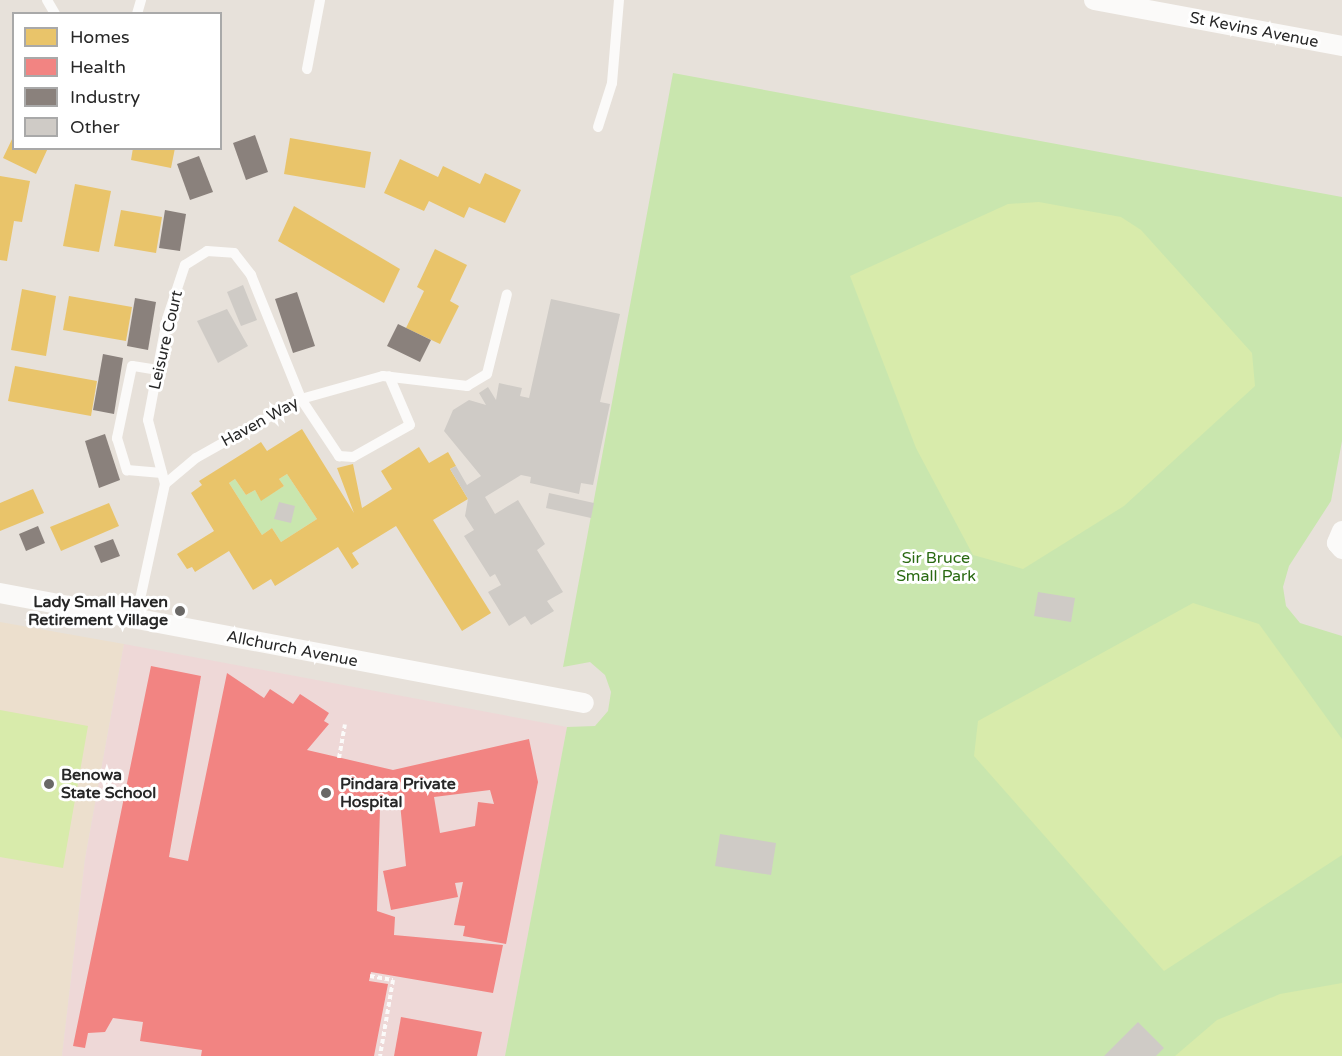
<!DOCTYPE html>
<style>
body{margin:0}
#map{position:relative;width:1342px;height:1056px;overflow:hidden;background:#e7e1da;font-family:"Varela Round",sans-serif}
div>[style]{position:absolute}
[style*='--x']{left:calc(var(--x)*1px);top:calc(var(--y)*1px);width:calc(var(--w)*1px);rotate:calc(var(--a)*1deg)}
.education>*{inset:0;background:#ecdfcd}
.medical>*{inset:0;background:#eed8d7}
.green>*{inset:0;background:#c9e6ae}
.pitch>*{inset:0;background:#d8ebab}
.homes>*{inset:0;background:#e9c46a}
.health>*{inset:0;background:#f28482}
.industry>*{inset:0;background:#8a817c}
.building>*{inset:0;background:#cfcbc6}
.path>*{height:4px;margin-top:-2px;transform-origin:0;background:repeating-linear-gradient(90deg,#fbfaf9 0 4.5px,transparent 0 7.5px)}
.lane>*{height:10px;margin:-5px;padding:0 5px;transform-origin:5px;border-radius:5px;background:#fbfaf9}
.street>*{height:20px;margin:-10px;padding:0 10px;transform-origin:10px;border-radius:10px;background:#fbfaf9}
.dots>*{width:16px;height:16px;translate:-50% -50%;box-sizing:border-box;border:3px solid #fff;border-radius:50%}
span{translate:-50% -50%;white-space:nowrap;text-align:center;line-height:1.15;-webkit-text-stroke:6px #fff;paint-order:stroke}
.street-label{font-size:16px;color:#272727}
.park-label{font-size:16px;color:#296911}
.poi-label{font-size:16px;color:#272727;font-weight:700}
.right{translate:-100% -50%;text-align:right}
.left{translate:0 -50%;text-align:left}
.legend{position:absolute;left:12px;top:12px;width:210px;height:138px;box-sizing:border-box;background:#fff;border:2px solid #a9a9a9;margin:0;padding:8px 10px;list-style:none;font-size:18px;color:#272727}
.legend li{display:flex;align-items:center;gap:12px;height:30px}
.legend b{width:30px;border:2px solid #a9a9a9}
</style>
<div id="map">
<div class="education">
<i style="clip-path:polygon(0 622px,124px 644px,85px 859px,62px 1056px,0 1056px)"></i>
</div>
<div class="medical">
<i style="clip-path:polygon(124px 644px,567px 727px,505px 1056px,62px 1056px,85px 859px)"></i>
</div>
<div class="green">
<i style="clip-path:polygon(673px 73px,1342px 197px,1342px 441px,1331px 501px,1289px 566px,1283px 587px,1286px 606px,1300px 623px,1342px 636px,1342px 1056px,505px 1056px,567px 727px,595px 726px,608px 711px,611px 692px,605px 675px,590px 662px,563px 667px)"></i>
<i style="clip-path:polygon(287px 474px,317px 519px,281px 542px,272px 528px,262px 535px,229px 483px,235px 479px,246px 495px,255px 490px,261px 500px,284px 486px,279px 479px)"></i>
</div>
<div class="pitch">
<i style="clip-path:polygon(1039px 202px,1121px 217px,1141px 230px,1252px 353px,1255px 386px,1124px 506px,1023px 569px,973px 555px,916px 448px,850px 276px,1008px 204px)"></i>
<i style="clip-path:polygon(1193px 603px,1259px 624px,1342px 739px,1342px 855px,1164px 971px,974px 756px,978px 721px)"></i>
<i style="clip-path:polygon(0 710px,88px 726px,63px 868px,0 857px)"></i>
<i style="clip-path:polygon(1342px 983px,1342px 1056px,1175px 1056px,1217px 1020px,1280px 994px)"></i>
</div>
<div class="homes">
<i style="clip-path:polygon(14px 135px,14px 148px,48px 148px,36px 174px,3px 158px)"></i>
<i style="clip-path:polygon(290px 138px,371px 152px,365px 188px,284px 174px)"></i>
<i style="clip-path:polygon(133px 148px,175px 148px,171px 168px,131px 160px)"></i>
<i style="clip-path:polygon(400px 159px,438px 177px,443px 166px,480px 184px,485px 173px,521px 190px,505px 223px,469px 207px,464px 218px,429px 201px,424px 211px,384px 193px)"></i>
<i style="clip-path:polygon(0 176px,30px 181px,22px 222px,14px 221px,7px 261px,0 260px)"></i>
<i style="clip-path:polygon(75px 184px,111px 191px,99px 252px,63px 246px)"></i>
<i style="clip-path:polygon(294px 206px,400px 269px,384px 303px,278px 241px)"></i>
<i style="clip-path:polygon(121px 210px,162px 217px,156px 253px,114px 246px)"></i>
<i style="clip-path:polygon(435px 249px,467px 265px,450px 301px,459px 306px,440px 344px,406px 328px,424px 291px,417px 287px)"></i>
<i style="clip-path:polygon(22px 289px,56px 296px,46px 356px,11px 350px)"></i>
<i style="clip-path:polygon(69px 296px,132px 307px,126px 341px,63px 330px)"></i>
<i style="clip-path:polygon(15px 366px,97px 381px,91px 416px,8px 401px)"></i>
<i style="clip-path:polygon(evenodd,302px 429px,354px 513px,337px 468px,353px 464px,362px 508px,392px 489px,381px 471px,419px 447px,429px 463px,448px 452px,456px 466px,450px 469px,468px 499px,433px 520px,491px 613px,462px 631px,396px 526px,352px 553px,359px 564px,352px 569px,338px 547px,275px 586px,271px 579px,253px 590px,229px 551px,195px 572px,192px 567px,187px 569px,177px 554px,214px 531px,191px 493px,202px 485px,199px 481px,261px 442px,267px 451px,302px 429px,287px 474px,317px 519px,281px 542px,272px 528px,262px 535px,229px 483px,235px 479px,246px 495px,255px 490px,261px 501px,284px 486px,279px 479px,287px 474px)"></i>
<i style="clip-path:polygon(33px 489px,44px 513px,0 531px,0 503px)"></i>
<i style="clip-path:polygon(109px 503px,119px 526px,61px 551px,50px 527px)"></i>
</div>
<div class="health">
<i style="clip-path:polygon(evenodd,151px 666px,201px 676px,169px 857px,188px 861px,227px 673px,264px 698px,270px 689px,293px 704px,300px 694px,329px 713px,324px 721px,329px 724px,307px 750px,393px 770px,529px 739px,538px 782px,506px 944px,463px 936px,465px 926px,454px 925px,463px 882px,455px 883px,458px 897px,391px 910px,383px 871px,406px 866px,400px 803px,380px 809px,377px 911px,395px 917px,394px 935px,503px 945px,493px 993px,371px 972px,369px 981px,388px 984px,374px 1056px,201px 1056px,202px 1050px,140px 1041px,143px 1022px,113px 1018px,105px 1032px,88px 1033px,85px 1048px,73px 1046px,151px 666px,490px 790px,494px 804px,478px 802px,475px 826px,440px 833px,434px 797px,490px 790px)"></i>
<i style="clip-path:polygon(401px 1017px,482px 1032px,477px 1056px,394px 1056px)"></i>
</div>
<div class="industry">
<i style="clip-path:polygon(255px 135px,268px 172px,246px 180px,233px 143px)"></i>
<i style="clip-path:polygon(199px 156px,213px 192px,190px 200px,177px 164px)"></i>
<i style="clip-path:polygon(165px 210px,186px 214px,180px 251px,159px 248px)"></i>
<i style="clip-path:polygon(297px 292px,315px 346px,293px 353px,275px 299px)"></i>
<i style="clip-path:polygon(135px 298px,156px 302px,148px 350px,127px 346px)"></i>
<i style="clip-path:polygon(398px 324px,431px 340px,420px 362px,387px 346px)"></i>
<i style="clip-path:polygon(103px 354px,123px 358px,114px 414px,93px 410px)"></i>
<i style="clip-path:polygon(105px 434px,120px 480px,99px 488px,85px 441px)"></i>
<i style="clip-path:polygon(38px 526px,45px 543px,26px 551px,19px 534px)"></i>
<i style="clip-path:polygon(113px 539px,120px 556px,101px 563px,94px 546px)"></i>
</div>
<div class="building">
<i style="clip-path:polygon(243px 285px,257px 320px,241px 326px,227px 292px)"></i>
<i style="clip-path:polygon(551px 299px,620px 314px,600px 402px,610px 404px,593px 485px,581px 483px,579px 494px,530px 483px,531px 477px,521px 475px,485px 497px,495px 514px,518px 500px,545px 544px,537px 550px,563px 592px,547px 601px,554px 611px,531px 625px,525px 616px,509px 626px,488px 592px,501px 585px,495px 574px,490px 577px,464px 536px,474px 530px,465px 516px,468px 499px,450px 469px,456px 466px,467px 485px,481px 476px,444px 431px,453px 410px,469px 400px,486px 405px,479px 393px,488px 387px,496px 400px,499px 383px,522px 388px,520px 396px,529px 398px)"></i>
<i style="clip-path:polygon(227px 309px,248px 346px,218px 363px,197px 321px)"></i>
<i style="clip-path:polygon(549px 493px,594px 503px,591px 518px,546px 508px)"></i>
<i style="clip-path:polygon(279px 502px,295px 506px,291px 523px,274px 519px)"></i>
<i style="clip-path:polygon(1038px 592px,1075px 598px,1071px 622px,1034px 616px)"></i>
<i style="clip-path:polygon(720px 834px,776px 843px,771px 875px,715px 866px)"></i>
<i style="clip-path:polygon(1138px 1022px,1164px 1048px,1156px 1056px,1104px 1056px)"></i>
</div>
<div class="path">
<i style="--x:339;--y:758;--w:34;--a:-80"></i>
<i style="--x:370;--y:976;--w:23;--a:10"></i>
<i style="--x:393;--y:980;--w:77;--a:99.7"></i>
</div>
<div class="lane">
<i style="--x:47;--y:0;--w:16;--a:60"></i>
<i style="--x:137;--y:14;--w:15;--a:-74"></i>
<i style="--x:307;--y:69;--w:70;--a:-79.3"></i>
<i style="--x:598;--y:127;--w:46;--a:-72.3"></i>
<i style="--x:612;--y:83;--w:83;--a:-85.2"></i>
<i style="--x:158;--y:370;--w:26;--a:-171"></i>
<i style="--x:132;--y:366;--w:74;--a:101.8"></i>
<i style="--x:117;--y:438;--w:34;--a:73"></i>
<i style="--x:127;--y:470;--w:35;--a:5"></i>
<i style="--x:165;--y:484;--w:66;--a:-104.9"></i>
<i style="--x:148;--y:420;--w:103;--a:-79.3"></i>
<i style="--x:167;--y:319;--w:57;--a:-71.6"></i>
<i style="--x:185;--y:265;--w:26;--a:-32"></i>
<i style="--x:207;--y:251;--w:27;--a:4"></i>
<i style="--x:234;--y:253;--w:28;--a:52"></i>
<i style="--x:251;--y:275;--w:134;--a:68"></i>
<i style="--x:301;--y:399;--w:69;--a:56.3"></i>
<i style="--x:339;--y:456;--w:14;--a:4"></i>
<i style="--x:353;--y:457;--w:65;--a:-29.3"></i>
<i style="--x:410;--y:425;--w:53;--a:-113.2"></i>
<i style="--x:136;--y:618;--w:137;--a:-77.8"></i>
<i style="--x:165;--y:484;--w:40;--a:-40"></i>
<i style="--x:196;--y:458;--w:120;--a:-29.3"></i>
<i style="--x:301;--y:399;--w:85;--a:-15.7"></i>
<i style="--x:383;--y:376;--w:85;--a:6.8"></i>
<i style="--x:467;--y:386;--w:23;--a:-31"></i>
<i style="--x:487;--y:374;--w:82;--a:-76"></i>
</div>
<div class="street">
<i style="--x:1094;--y:0;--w:252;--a:10.5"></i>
<i style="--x:1342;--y:531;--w:13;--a:113"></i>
<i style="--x:1337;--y:543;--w:8;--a:50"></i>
<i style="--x:0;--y:593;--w:594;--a:10.67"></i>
</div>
<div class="dots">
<i style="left:180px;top:611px;background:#6a6866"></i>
<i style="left:49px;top:784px;background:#6a6866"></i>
<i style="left:326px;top:793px;background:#6a6866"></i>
</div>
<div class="street-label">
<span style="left:1254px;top:30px;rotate:11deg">St Kevins Avenue</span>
<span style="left:166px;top:340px;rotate:-77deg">Leisure Court</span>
<span style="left:260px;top:422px;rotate:-29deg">Haven Way</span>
<span style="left:292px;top:649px;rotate:11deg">Allchurch Avenue</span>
</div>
<div class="park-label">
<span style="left:936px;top:567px">Sir Bruce<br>Small Park</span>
</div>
<div class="poi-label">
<span class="right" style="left:168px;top:611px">Lady Small Haven<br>Retirement Village</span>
<span class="left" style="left:61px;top:784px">Benowa<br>State School</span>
<span class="left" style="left:340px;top:793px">Pindara Private<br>Hospital</span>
</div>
<ul class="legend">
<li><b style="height:16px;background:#e9c46a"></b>Homes</li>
<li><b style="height:16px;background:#f28482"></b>Health</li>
<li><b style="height:16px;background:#8a817c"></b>Industry</li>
<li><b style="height:16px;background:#cfcbc6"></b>Other</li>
</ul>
</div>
